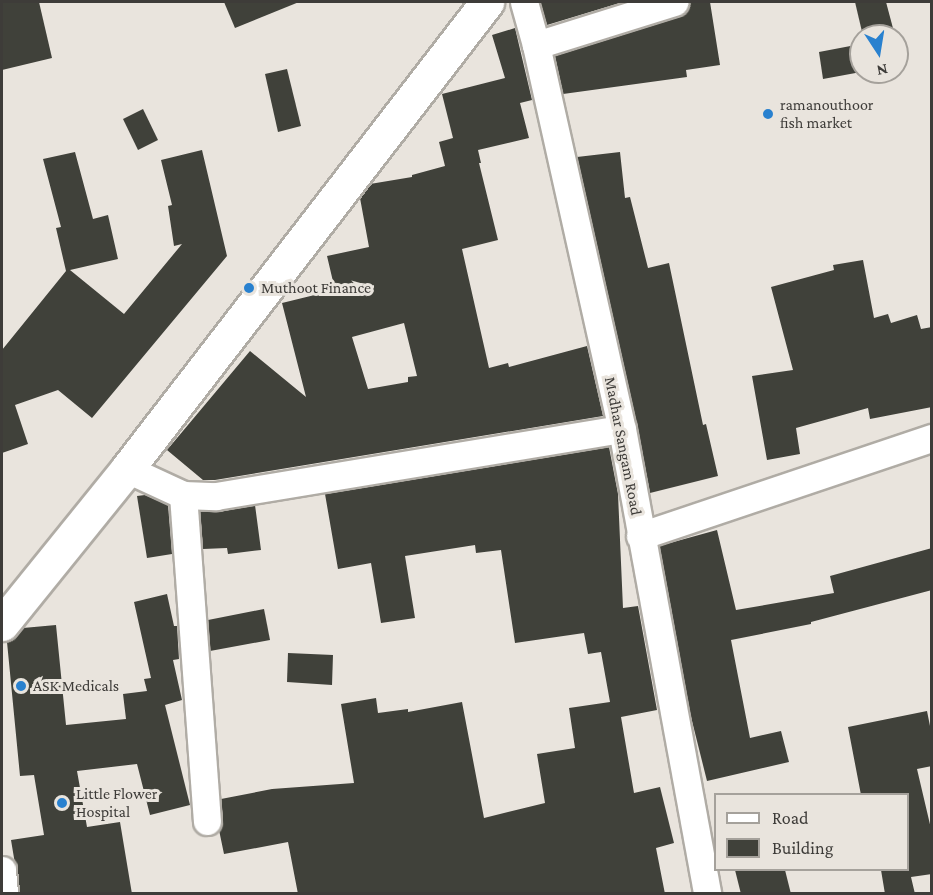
<!DOCTYPE html>
<style>
body{margin:0}
#map{position:relative;width:933px;height:895px;overflow:hidden;background:#e9e4dd;font-family:"Crimson Pro",serif}
div>[style]{position:absolute}
[style*='--x']{left:calc(var(--x)*1px);top:calc(var(--y)*1px);width:calc(var(--w)*1px);rotate:calc(var(--a)*1deg)}
.building>*{inset:0;background:#40413a}
.roads{filter:drop-shadow(2px 0 #b0aca5) drop-shadow(-2px 0 #b0aca5) drop-shadow(0 2px #b0aca5) drop-shadow(0 -2px #b0aca5)}
.street>*{height:27px;margin:-13.5px;padding:0 13.5px;transform-origin:13.5px;border-radius:13.5px;background:#fff}
.primary>*{height:33px;margin:-16.5px;padding:0 16.5px;transform-origin:16.5px;border-radius:16.5px;background:#fff}
.dots>*{width:16px;height:16px;translate:-50% -50%;box-sizing:border-box;border:3px solid #e9e4dd;border-radius:50%}
span{translate:-50% -50%;white-space:nowrap;text-align:center;line-height:1.15;-webkit-text-stroke:6px #e9e4dd;paint-order:stroke}
.poi-label{font-size:16px;color:#3e3c39}
.left{translate:0 -50%;text-align:left}
.street-label{font-size:16px;color:#3e3c39}
.frame{position:absolute;inset:0;border:3px solid #3e3c39;pointer-events:none}
.legend{position:absolute;left:714px;top:793px;width:195px;height:78px;box-sizing:border-box;background:#e9e4dd;border:2px solid #a5a19b;margin:0;padding:8px 10px;list-style:none;font-size:18px;color:#3e3c39}
.legend li{display:flex;align-items:center;gap:12px;height:30px}
.legend b{width:30px;border:2px solid #a5a19b}
.north{position:absolute;left:849px;top:24px;width:60px;height:60px;box-sizing:border-box;background:#e9e4dd;border:2px solid #a5a19b;border-radius:50%;rotate:168deg;font-size:16px;font-weight:700;line-height:24px;text-align:center;color:#3e3c39}
.north::after{content:'';display:block;margin:auto;width:21px;height:27px;background:#2981cf;clip-path:polygon(50% 0,100% 100%,50% 72%,0 100%)}
</style>
<div id="map">
<div class="building">
<i style="clip-path:polygon(2px 2px,39px 2px,52px 58px,2px 70px)"></i>
<i style="clip-path:polygon(224px 2px,299px 2px,235px 28px)"></i>
<i style="clip-path:polygon(540px 2px,623px 2px,547px 25px)"></i>
<i style="clip-path:polygon(689px 2px,710px 2px,720px 65px,686px 70px,687px 77px,563px 94px,555px 56px,679px 17px,686px 12px)"></i>
<i style="clip-path:polygon(855px 2px,886px 2px,894px 32px,863px 36px)"></i>
<i style="clip-path:polygon(evenodd,515px 28px,532px 100px,520px 103px,529px 138px,478px 150px,481px 163px,479px 163px,498px 240px,462px 249px,489px 368px,508px 363px,509px 367px,587px 346px,603px 416px,215px 480px,203px 480px,167px 450px,250px 351px,306px 397px,282px 303px,335px 290px,327px 256px,369px 247px,360px 198px,370px 184px,412px 177px,412px 175px,445px 166px,439px 142px,453px 138px,442px 94px,505px 78px,492px 35px,515px 28px,404px 323px,417px 376px,408px 377px,408px 382px,368px 389px,352px 337px,404px 323px)"></i>
<i style="clip-path:polygon(861px 44px,861px 72px,823px 79px,819px 52px)"></i>
<i style="clip-path:polygon(287px 69px,301px 126px,278px 132px,265px 74px)"></i>
<i style="clip-path:polygon(143px 109px,158px 140px,138px 150px,123px 119px)"></i>
<i style="clip-path:polygon(202px 150px,227px 256px,92px 418px,58px 390px,15px 405px,28px 444px,2px 453px,2px 350px,66px 271px,56px 228px,61px 227px,43px 159px,75px 152px,93px 219px,108px 215px,118px 259px,70px 270px,124px 314px,182px 244px,174px 246px,168px 206px,172px 205px,161px 160px)"></i>
<i style="clip-path:polygon(620px 152px,625px 198px,630px 197px,648px 268px,669px 263px,703px 425px,706px 424px,718px 476px,650px 493px,637px 426px,577px 157px)"></i>
<i style="clip-path:polygon(863px 260px,874px 318px,888px 314px,891px 323px,917px 315px,921px 329px,932px 327px,932px 407px,870px 419px,868px 408px,796px 428px,800px 454px,767px 460px,752px 376px,793px 370px,771px 287px,834px 270px,833px 265px)"></i>
<i style="clip-path:polygon(609px 447px,618px 494px,623px 608px,638px 606px,657px 710px,621px 717px,634px 793px,660px 787px,674px 843px,656px 848px,665px 894px,298px 894px,288px 842px,224px 854px,219px 830px,223px 820px,221px 799px,272px 789px,354px 783px,341px 704px,376px 698px,378px 713px,408px 709px,408px 712px,462px 702px,484px 818px,545px 803px,537px 754px,575px 748px,569px 708px,610px 702px,601px 652px,588px 654px,584px 633px,515px 643px,501px 550px,476px 553px,475px 545px,405px 556px,415px 618px,381px 623px,371px 563px,338px 569px,325px 494px)"></i>
<i style="clip-path:polygon(145px 495px,168px 505px,172px 554px,147px 558px,137px 496px)"></i>
<i style="clip-path:polygon(255px 505px,261px 550px,228px 554px,227px 548px,203px 549px,200px 511px,219px 512px)"></i>
<i style="clip-path:polygon(717px 530px,736px 610px,834px 593px,830px 576px,932px 548px,932px 590px,811px 622px,811px 624px,731px 640px,750px 738px,781px 731px,789px 762px,707px 781px,688px 705px,659px 546px)"></i>
<i style="clip-path:polygon(167px 594px,174px 626px,177px 626px,179px 659px,173px 660px,182px 700px,165px 705px,190px 805px,150px 815px,137px 764px,77px 771px,87px 827px,120px 822px,132px 894px,20px 894px,11px 840px,44px 835px,34px 775px,20px 776px,7px 642px,23px 628px,56px 625px,66px 725px,126px 719px,123px 694px,147px 691px,144px 679px,151px 678px,134px 602px)"></i>
<i style="clip-path:polygon(264px 609px,270px 640px,210px 651px,208px 620px)"></i>
<i style="clip-path:polygon(288px 653px,333px 655px,332px 685px,287px 682px)"></i>
<i style="clip-path:polygon(927px 711px,932px 736px,932px 766px,917px 769px,932px 833px,932px 874px,911px 877px,915px 894px,885px 894px,881px 870px,908px 870px,908px 795px,861px 795px,848px 727px)"></i>
<i style="clip-path:polygon(735px 870px,785px 870px,791px 894px,741px 894px)"></i>
</div>
<div class="roads">
<div class="street">
<i style="--x:524;--y:2;--w:45;--a:74.4"></i>
<i style="--x:536;--y:45;--w:394;--a:77.4"></i>
<i style="--x:622;--y:429;--w:473;--a:79.6"></i>
<i style="--x:536;--y:45;--w:145;--a:-17.3"></i>
<i style="--x:127;--y:469;--w:62;--a:24.9"></i>
<i style="--x:183;--y:495;--w:33;--a:2"></i>
<i style="--x:216;--y:496;--w:411;--a:-9.4"></i>
<i style="--x:183;--y:495;--w:327;--a:85.8"></i>
<i style="--x:640;--y:536;--w:308;--a:-18.6"></i>
<i style="--x:2;--y:870;--w:24;--a:85"></i>
</div>
<div class="primary">
<i style="--x:2;--y:624;--w:199;--a:-51.1"></i>
<i style="--x:127;--y:469;--w:590;--a:-52.37"></i>
</div>
</div>
<div class="dots">
<i style="left:768px;top:114px;background:#2981cf"></i>
<i style="left:249px;top:288px;background:#2981cf"></i>
<i style="left:21px;top:686px;background:#2981cf"></i>
<i style="left:62px;top:803px;background:#2981cf"></i>
</div>
<div class="poi-label">
<span class="left" style="left:780px;top:114px">ramanouthoor<br>fish market</span>
<span class="left" style="left:261px;top:288px">Muthoot Finance</span>
<span class="left" style="left:33px;top:686px">ASK Medicals</span>
<span class="left" style="left:76px;top:803px">Little Flower<br>Hospital</span>
</div>
<div class="street-label">
<span style="left:623px;top:446px;rotate:79deg">Madhar Sangam Road</span>
</div>
<div class="frame"></div>
<ul class="legend">
<li><b style="height:8px;background:#fff"></b>Road</li>
<li><b style="height:16px;background:#40413a"></b>Building</li>
</ul>
<div class="north">N</div>
</div>
